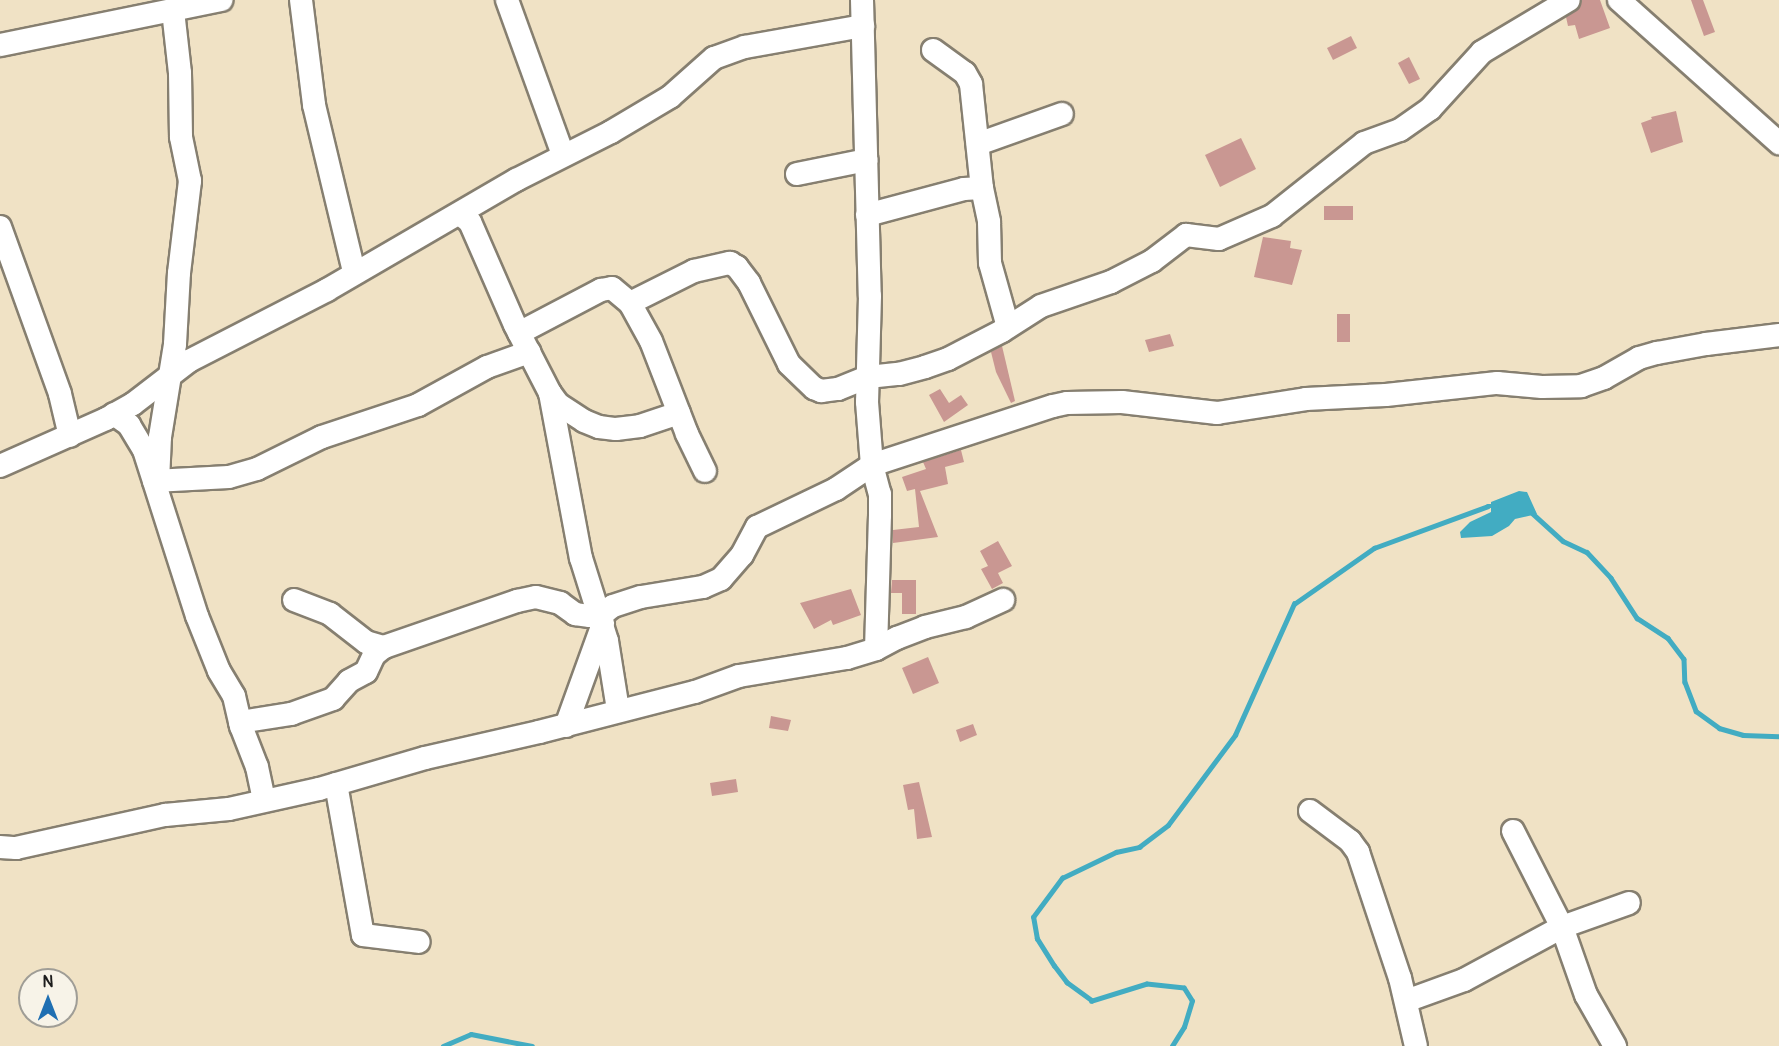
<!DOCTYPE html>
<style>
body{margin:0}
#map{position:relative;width:1779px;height:1046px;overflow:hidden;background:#f0e2c5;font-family:Pangolin,sans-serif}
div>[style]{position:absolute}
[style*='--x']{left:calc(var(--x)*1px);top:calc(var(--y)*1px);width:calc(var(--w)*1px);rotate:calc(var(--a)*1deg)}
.water>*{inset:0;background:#42acc2}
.stream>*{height:4.5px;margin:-2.25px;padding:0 2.25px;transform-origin:2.25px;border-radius:2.25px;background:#42acc2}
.building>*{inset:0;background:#c99792}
.roads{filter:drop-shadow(2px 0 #867f70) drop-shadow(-2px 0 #867f70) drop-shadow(0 2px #867f70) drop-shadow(0 -2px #867f70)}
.minor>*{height:22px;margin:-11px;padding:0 11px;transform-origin:11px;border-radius:11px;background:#fff}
span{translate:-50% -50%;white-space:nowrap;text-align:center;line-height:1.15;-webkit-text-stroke:5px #f7f3e8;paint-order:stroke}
.north{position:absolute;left:18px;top:968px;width:60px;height:60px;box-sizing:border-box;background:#f7f3e8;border:2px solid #9f9d96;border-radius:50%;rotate:0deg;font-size:16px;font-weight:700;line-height:24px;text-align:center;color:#1c1c1c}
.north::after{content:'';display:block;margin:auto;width:21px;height:27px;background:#1f6fb2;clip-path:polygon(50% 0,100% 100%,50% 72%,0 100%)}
</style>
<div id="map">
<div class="water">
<i style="clip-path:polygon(1519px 491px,1527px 492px,1537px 514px,1515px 519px,1509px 526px,1492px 536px,1461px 538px,1460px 532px,1470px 522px,1491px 512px,1491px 502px)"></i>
</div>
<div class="stream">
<i style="--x:1531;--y:512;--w:43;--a:42.2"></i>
<i style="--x:1563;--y:541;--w:26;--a:25"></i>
<i style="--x:1587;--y:552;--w:35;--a:47"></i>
<i style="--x:1611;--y:578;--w:48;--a:57"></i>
<i style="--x:1637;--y:618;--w:37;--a:33"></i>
<i style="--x:1668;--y:638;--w:26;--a:53"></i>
<i style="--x:1684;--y:659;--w:23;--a:88"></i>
<i style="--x:1685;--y:682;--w:31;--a:69"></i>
<i style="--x:1696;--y:711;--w:29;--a:36"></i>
<i style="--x:1719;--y:728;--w:25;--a:16"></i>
<i style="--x:1743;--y:735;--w:36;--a:2"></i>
<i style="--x:443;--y:1046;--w:30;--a:-23"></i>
<i style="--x:471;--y:1034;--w:62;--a:11.1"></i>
<i style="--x:1172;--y:1046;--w:22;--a:-58"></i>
<i style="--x:1184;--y:1027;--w:27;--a:-73"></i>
<i style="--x:1192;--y:1001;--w:15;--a:-122"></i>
<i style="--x:1184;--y:988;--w:37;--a:-174"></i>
<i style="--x:1147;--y:984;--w:58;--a:162.8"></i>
<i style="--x:1092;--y:1001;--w:31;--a:-144"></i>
<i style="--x:1067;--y:983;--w:21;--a:-127"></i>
<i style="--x:1054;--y:966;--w:32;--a:-122"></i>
<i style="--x:1037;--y:939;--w:22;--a:-100"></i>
<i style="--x:1033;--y:917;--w:49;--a:-53.4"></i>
<i style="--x:1062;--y:878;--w:60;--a:-25.7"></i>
<i style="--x:1116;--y:852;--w:24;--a:-12"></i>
<i style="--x:1139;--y:847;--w:36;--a:-37"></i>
<i style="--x:1168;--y:825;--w:112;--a:-53.3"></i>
<i style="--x:1235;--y:735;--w:144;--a:-65.8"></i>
<i style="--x:1294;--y:604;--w:98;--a:-35"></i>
<i style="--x:1374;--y:548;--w:121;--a:-20.2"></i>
<i style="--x:1488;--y:506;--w:9;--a:0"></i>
</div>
<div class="building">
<i style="clip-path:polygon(1582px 0,1600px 0,1610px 28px,1579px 39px,1575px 25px,1568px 26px,1566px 17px,1580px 7px)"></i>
<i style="clip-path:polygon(1691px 0,1703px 0,1715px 32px,1704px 36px)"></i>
<i style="clip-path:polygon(1351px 36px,1357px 48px,1333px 60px,1327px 48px)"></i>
<i style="clip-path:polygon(1409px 57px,1420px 79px,1409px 84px,1398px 63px)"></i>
<i style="clip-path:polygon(1676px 111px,1683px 142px,1651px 153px,1641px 123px,1652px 119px,1651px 117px)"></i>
<i style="clip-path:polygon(1241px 138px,1256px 169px,1220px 187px,1205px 155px)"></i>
<i style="clip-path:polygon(1324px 206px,1353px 206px,1353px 220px,1324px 220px)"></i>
<i style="clip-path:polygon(1263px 237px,1291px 241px,1290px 248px,1302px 250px,1292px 285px,1254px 277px)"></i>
<i style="clip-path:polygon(1337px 314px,1350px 314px,1350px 342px,1337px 342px)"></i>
<i style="clip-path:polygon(1170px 334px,1174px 346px,1149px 352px,1145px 340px)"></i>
<i style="clip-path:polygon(1002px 346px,1015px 401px,1011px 403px,996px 372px,991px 352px)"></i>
<i style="clip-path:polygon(940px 389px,949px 403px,961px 395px,968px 405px,944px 422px,929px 395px)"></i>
<i style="clip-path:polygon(961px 450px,964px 462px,945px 467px,948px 484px,920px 491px,938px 537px,893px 543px,893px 530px,919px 527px,915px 489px,907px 491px,902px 477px,926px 469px,923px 462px)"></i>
<i style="clip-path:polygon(998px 541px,1012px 566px,998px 573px,1003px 583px,992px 589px,981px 569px,988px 566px,980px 551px)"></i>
<i style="clip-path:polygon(892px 580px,916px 580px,916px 614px,902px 614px,902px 593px,891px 593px)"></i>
<i style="clip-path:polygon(851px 589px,861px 615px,833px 625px,831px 620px,814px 629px,800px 603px)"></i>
<i style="clip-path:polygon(928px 657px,939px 683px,913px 694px,902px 668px)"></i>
<i style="clip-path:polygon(771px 716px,791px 720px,788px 731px,769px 728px)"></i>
<i style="clip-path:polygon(973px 724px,977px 735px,960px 742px,956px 730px)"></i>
<i style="clip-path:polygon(736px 779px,738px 792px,712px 796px,710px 783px)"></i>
<i style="clip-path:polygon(919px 782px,932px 837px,917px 839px,914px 809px,908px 810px,903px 785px)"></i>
</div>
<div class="roads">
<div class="minor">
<i style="--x:301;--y:0;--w:106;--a:82.9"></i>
<i style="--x:314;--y:105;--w:172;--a:76.5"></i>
<i style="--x:507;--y:0;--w:165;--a:70.1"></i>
<i style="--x:862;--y:0;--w:296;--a:88.5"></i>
<i style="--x:870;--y:296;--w:106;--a:91.6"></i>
<i style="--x:867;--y:402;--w:63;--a:85.5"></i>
<i style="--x:872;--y:465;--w:30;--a:75"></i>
<i style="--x:880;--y:494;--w:21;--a:90"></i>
<i style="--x:880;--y:515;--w:134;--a:91.7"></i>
<i style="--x:1619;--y:0;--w:215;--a:41.8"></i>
<i style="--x:0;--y:45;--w:226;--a:-11.5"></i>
<i style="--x:933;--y:50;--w:39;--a:36"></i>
<i style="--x:965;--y:73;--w:13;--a:61"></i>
<i style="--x:971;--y:84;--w:105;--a:84"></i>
<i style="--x:982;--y:188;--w:35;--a:78"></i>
<i style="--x:989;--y:222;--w:41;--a:88.6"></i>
<i style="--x:990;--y:263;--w:66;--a:74.3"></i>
<i style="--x:978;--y:144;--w:89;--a:-19.7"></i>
<i style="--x:797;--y:174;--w:71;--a:-11.3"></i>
<i style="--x:460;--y:214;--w:13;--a:39"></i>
<i style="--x:470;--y:222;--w:112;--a:66.4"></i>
<i style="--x:515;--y:325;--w:76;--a:62.8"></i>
<i style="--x:550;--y:393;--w:14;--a:54"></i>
<i style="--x:558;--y:404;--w:31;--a:33"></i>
<i style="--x:584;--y:421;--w:16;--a:22"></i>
<i style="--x:599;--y:427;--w:17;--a:7"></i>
<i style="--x:616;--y:429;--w:24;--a:-7"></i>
<i style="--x:640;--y:426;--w:41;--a:-18.4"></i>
<i style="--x:867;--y:215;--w:100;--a:-15"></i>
<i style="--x:964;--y:189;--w:18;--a:-3"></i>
<i style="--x:0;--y:227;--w:177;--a:70.2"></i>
<i style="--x:60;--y:394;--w:43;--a:76.6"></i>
<i style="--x:630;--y:303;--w:72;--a:-26.6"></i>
<i style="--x:694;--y:271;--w:37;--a:-13"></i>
<i style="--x:730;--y:263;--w:8;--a:30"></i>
<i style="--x:737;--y:267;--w:20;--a:53"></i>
<i style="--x:749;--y:283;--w:90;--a:63.7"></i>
<i style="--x:789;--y:364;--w:35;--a:44"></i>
<i style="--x:814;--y:388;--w:8;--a:23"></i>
<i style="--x:821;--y:391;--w:17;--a:-7"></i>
<i style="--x:838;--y:389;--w:32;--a:-22"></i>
<i style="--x:868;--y:377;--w:31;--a:-6"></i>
<i style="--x:899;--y:374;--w:27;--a:-15"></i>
<i style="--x:925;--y:367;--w:24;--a:-19"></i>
<i style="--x:948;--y:359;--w:61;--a:-27.4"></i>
<i style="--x:1002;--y:331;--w:46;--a:-32.7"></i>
<i style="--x:1041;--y:306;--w:74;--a:-18.9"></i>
<i style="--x:1111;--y:282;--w:46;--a:-27.1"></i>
<i style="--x:1152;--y:261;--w:43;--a:-37.4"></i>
<i style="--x:1186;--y:235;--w:33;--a:7"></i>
<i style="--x:1219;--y:239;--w:58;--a:-23.5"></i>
<i style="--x:1272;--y:216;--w:117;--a:-38.4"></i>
<i style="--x:1364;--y:143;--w:38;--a:-20"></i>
<i style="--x:1400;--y:130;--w:37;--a:-35"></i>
<i style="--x:1430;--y:109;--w:77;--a:-47.6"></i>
<i style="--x:1482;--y:52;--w:101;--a:-30.9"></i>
<i style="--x:519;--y:333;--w:93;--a:-27.7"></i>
<i style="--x:601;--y:290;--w:11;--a:-10"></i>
<i style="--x:612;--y:288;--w:23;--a:40"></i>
<i style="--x:630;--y:303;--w:43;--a:61.1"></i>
<i style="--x:651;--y:341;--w:100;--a:68.8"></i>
<i style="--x:687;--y:434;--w:41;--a:64.1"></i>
<i style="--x:550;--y:393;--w:168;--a:79.4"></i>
<i style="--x:581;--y:558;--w:87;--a:72.6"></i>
<i style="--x:607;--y:641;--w:70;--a:80.9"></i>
<i style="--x:114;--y:414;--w:19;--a:36"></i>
<i style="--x:129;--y:425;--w:29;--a:59"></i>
<i style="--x:144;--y:450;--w:174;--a:72.3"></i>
<i style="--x:197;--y:616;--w:59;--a:68.2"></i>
<i style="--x:219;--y:671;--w:29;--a:59"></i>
<i style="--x:234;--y:696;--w:31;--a:77"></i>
<i style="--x:241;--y:726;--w:44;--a:68.7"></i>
<i style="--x:257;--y:767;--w:33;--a:78"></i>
<i style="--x:0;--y:466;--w:116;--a:-23.9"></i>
<i style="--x:106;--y:419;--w:31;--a:-29"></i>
<i style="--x:133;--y:404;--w:71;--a:-37.5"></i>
<i style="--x:189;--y:361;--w:155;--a:-27.2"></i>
<i style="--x:327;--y:290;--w:219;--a:-30.2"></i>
<i style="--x:516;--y:180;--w:106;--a:-26.8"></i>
<i style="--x:611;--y:132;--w:69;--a:-30.7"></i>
<i style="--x:670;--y:97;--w:59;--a:-41.6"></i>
<i style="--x:714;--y:58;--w:33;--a:-20"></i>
<i style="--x:745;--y:47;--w:120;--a:-10.1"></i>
<i style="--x:154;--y:481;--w:75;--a:-3.1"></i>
<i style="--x:229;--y:477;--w:29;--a:-16"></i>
<i style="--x:257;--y:469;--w:72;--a:-26.2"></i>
<i style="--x:322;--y:437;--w:101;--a:-18.4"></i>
<i style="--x:418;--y:405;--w:79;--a:-28.8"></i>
<i style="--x:487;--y:367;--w:45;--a:-19.7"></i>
<i style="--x:158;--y:481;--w:44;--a:-87.4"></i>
<i style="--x:160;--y:437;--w:94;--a:-80.8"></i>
<i style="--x:175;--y:344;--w:71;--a:-86.8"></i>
<i style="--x:179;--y:273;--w:93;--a:-83.2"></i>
<i style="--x:190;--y:181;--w:45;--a:-101.6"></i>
<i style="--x:181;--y:137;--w:64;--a:-90.9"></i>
<i style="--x:180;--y:73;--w:62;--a:-96.4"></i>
<i style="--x:294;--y:600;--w:39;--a:21"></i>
<i style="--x:330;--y:614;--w:46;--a:37.9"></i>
<i style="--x:366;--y:642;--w:19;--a:16"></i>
<i style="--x:600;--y:616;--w:16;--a:-38"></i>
<i style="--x:613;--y:606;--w:29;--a:-18"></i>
<i style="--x:641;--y:597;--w:63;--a:-9.2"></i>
<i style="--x:703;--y:587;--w:20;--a:-24"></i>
<i style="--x:721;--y:579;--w:32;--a:-49"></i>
<i style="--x:742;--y:555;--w:32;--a:-62"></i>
<i style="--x:757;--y:527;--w:88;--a:-25.7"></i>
<i style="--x:836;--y:489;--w:43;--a:-33.7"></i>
<i style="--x:872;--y:465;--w:190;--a:-18.1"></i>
<i style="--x:1053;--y:406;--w:14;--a:-12"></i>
<i style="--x:1067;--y:403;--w:55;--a:-1"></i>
<i style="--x:1122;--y:402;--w:96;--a:6.6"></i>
<i style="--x:1217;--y:413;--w:90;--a:-8.9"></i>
<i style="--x:1306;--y:399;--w:80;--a:-2.9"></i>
<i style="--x:1386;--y:395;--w:112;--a:-6.2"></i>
<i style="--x:1497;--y:383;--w:45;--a:5.1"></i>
<i style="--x:1542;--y:387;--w:39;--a:-1"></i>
<i style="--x:1581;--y:386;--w:24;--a:-19"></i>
<i style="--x:1604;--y:378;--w:40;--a:-29.7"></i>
<i style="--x:1639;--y:358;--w:19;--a:-16"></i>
<i style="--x:1657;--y:353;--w:50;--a:-10.4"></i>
<i style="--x:1706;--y:344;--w:74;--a:-7"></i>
<i style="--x:240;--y:722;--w:52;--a:-8.9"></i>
<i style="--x:291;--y:714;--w:45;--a:-19.7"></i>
<i style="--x:333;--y:699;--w:24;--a:-48"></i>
<i style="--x:349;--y:681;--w:19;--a:-28"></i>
<i style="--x:366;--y:672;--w:19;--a:-65"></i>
<i style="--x:374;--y:655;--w:13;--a:-39"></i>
<i style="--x:384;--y:647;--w:141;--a:-19.1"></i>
<i style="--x:517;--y:601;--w:19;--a:-12"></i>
<i style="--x:536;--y:597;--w:25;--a:14"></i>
<i style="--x:560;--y:603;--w:19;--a:36"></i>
<i style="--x:575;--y:614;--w:15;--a:8"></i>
<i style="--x:590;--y:616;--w:10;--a:-24"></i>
<i style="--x:566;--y:726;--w:109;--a:-70.1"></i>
<i style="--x:336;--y:784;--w:153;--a:79.9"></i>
<i style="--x:363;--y:935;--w:56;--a:7.1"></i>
<i style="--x:1310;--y:811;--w:50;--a:36.9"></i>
<i style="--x:1350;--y:841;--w:14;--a:54"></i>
<i style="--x:1358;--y:852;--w:133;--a:71.6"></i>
<i style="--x:1400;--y:978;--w:70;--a:76.8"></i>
<i style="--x:1513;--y:831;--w:108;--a:63"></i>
<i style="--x:1562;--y:927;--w:72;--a:70.6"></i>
<i style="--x:1586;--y:995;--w:59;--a:60.4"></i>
<i style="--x:0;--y:847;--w:16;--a:4"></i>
<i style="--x:16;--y:848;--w:153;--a:-12.5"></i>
<i style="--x:165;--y:815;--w:64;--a:-5.4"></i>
<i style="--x:229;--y:809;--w:92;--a:-12.5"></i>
<i style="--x:319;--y:789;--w:110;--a:-16.3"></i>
<i style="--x:425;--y:758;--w:117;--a:-12.8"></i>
<i style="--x:539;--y:732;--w:161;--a:-14.4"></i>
<i style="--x:695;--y:692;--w:47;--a:-20"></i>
<i style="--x:739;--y:676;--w:109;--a:-9.5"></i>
<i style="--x:847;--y:658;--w:30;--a:-17"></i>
<i style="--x:876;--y:649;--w:24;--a:-28"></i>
<i style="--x:897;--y:638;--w:30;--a:-21"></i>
<i style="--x:925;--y:627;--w:42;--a:-13.7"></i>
<i style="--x:966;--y:617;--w:41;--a:-24.7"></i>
<i style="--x:1406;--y:1001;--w:62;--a:-19.9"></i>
<i style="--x:1464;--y:980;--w:111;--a:-28.4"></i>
<i style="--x:1562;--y:927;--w:71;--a:-19.7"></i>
</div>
</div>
<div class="north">N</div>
</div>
